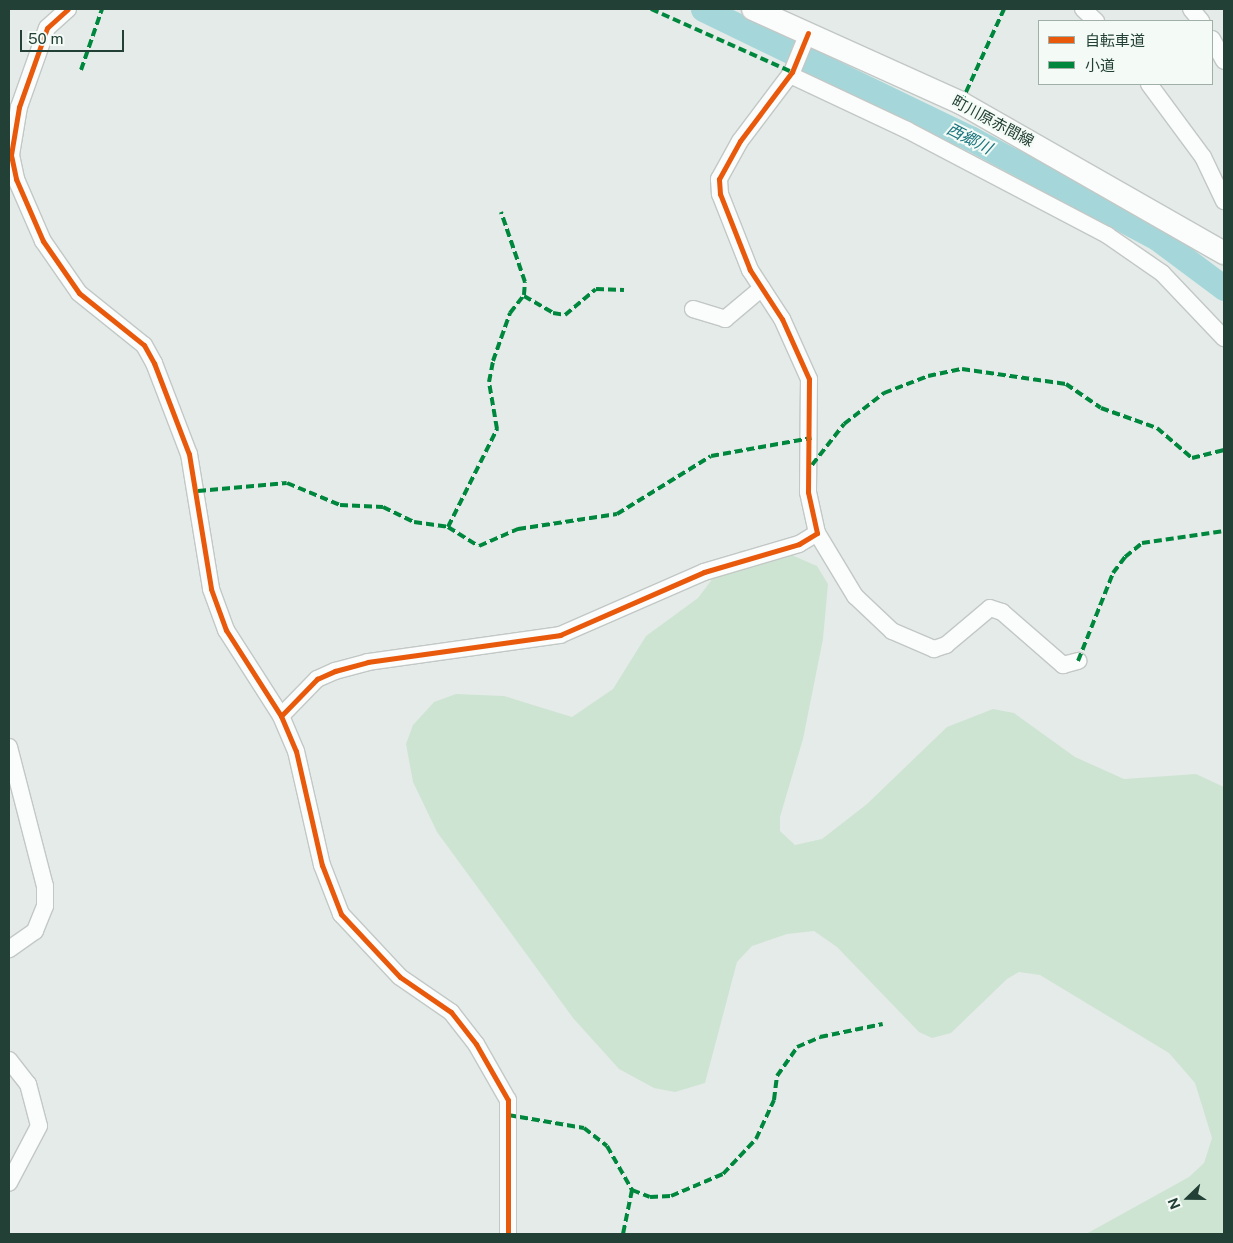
<!DOCTYPE html>
<meta charset="utf-8">
<style>
body{margin:0}
#map{position:relative;width:1233px;height:1243px;overflow:hidden;background:#e5ebe8;font-family:"Public Sans","Noto Sans JP",sans-serif}
div>[style]{position:absolute}
[style*='--x']{left:calc(var(--x)*1px);top:calc(var(--y)*1px);width:calc(var(--w)*1px);rotate:calc(var(--a)*1deg)}
.green>*{inset:0;background:#cee4d3}
.river>*{height:25px;margin:-12.5px;padding:0 12.5px;transform-origin:12.5px;border-radius:12.5px;background:#a5d7da}
.roads{filter:drop-shadow(1px 0 #c2c8c5) drop-shadow(-1px 0 #c2c8c5) drop-shadow(0 1px #c2c8c5) drop-shadow(0 -1px #c2c8c5)}
.street>*{height:16px;margin:-8px;padding:0 8px;transform-origin:8px;border-radius:8px;background:#fbfcfc}
.secondary>*{height:22px;margin:-11px;padding:0 11px;transform-origin:11px;border-radius:11px;background:#fbfcfc}
.quiet>*{height:4px;margin-top:-2px;transform-origin:0;background:repeating-linear-gradient(90deg,#00873e 0 8px,transparent 0 12px)}
.cycleway>*{height:5px;margin:-2.5px;padding:0 2.5px;transform-origin:2.5px;border-radius:2.5px;background:#e8590c}
span{translate:-50% -50%;white-space:nowrap;text-align:center;line-height:1.15;-webkit-text-stroke:4px #f4faf6;paint-order:stroke}
.street-label{font-size:15px;color:#224035}
.water-label{font-size:16px;color:#19747e;font-style:italic}
.frame{position:absolute;inset:0;border:10px solid #224035;pointer-events:none}
.legend{position:absolute;left:1038px;top:20px;width:175px;height:65px;box-sizing:border-box;background:#f4faf6;border:1px solid #a0b0a9;margin:0;padding:6px 9px;list-style:none;font-size:15px;color:#224035}
.legend li{display:flex;align-items:center;gap:10px;height:25px}
.legend b{width:25px;border:1px solid #a0b0a9}
.north{position:absolute;left:1163px;top:1173px;width:50px;height:50px;-webkit-text-stroke:4px #f4faf6;paint-order:stroke;rotate:248deg;font-size:14px;font-weight:700;line-height:20px;text-align:center;color:#224035}
.north::after{content:'';display:block;margin:auto;width:18px;height:22px;background:#224035;clip-path:polygon(50% 0,100% 100%,50% 72%,0 100%)}
.scale{position:absolute;left:20px;top:30px;width:104px;height:22px;box-sizing:border-box;border:2px solid #224035;border-top:0;padding-left:6px;font-size:15px;line-height:18px;white-space:nowrap;color:#224035;-webkit-text-stroke:4px #f4faf6;paint-order:stroke}
</style>
<div id="map">
<div class="green">
<i style="clip-path:polygon(771px 546px,817px 566px,828px 584px,823px 639px,803px 739px,780px 817px,780px 831px,795px 845px,822px 839px,867px 804px,947px 727px,993px 709px,1014px 713px,1075px 757px,1124px 779px,1196px 774px,1224px 787px,1224px 1234px,1086px 1234px,1189px 1177px,1204px 1163px,1212px 1138px,1195px 1083px,1169px 1053px,1040px 975px,1019px 972px,1007px 979px,951px 1033px,932px 1038px,919px 1032px,837px 947px,814px 931px,787px 934px,752px 946px,737px 962px,705px 1083px,675px 1092px,654px 1088px,619px 1069px,573px 1018px,437px 832px,413px 782px,406px 744px,413px 725px,434px 702px,456px 694px,504px 696px,572px 717px,613px 689px,646px 636px,698px 598px,725px 562px,740px 551px)"></i>
</div>
<div class="river">
<i style="--x:703;--y:9;--w:297;--a:25.8"></i>
<i style="--x:970;--y:138;--w:212;--a:28.1"></i>
<i style="--x:1157;--y:238;--w:84;--a:36.7"></i>
</div>
<div class="roads">
<div class="street">
<i style="--x:68;--y:9;--w:28;--a:138"></i>
<i style="--x:47;--y:28;--w:84;--a:109.5"></i>
<i style="--x:19;--y:107;--w:49;--a:99.5"></i>
<i style="--x:11;--y:155;--w:25;--a:78"></i>
<i style="--x:16;--y:179;--w:68;--a:66.5"></i>
<i style="--x:43;--y:241;--w:63;--a:55.3"></i>
<i style="--x:79;--y:293;--w:83;--a:38.7"></i>
<i style="--x:144;--y:345;--w:21;--a:61"></i>
<i style="--x:154;--y:363;--w:97;--a:69"></i>
<i style="--x:189;--y:454;--w:137;--a:80.7"></i>
<i style="--x:211;--y:589;--w:44;--a:69.9"></i>
<i style="--x:226;--y:630;--w:102;--a:57.4"></i>
<i style="--x:281;--y:716;--w:38;--a:67"></i>
<i style="--x:296;--y:751;--w:117;--a:77.2"></i>
<i style="--x:322;--y:865;--w:53;--a:68.8"></i>
<i style="--x:341;--y:914;--w:86;--a:46.9"></i>
<i style="--x:400;--y:977;--w:62;--a:34.5"></i>
<i style="--x:451;--y:1012;--w:41;--a:52"></i>
<i style="--x:476;--y:1044;--w:64;--a:60.3"></i>
<i style="--x:508;--y:1100;--w:134;--a:90"></i>
<i style="--x:1083;--y:9;--w:18;--a:43"></i>
<i style="--x:1191;--y:9;--w:16;--a:50"></i>
<i style="--x:1212;--y:39;--w:25;--a:61"></i>
<i style="--x:790;--y:75;--w:129;--a:25.2"></i>
<i style="--x:907;--y:130;--w:226;--a:27.7"></i>
<i style="--x:1107;--y:235;--w:67;--a:34.6"></i>
<i style="--x:1162;--y:273;--w:90;--a:46.4"></i>
<i style="--x:1149;--y:84;--w:91;--a:53.5"></i>
<i style="--x:1203;--y:157;--w:49;--a:64.5"></i>
<i style="--x:693;--y:309;--w:34;--a:17"></i>
<i style="--x:725;--y:319;--w:48;--a:-40"></i>
<i style="--x:817;--y:533;--w:74;--a:58.9"></i>
<i style="--x:855;--y:596;--w:51;--a:43.4"></i>
<i style="--x:892;--y:631;--w:46;--a:23.2"></i>
<i style="--x:934;--y:649;--w:13;--a:-18"></i>
<i style="--x:946;--y:645;--w:57;--a:-40.1"></i>
<i style="--x:990;--y:608;--w:13;--a:18"></i>
<i style="--x:1002;--y:612;--w:81;--a:41"></i>
<i style="--x:1063;--y:665;--w:16;--a:-15"></i>
<i style="--x:281;--y:716;--w:52;--a:-45.8"></i>
<i style="--x:317;--y:679;--w:20;--a:-24"></i>
<i style="--x:335;--y:671;--w:34;--a:-15"></i>
<i style="--x:368;--y:662;--w:194;--a:-8"></i>
<i style="--x:560;--y:635;--w:157;--a:-23.6"></i>
<i style="--x:704;--y:572;--w:99;--a:-16.4"></i>
<i style="--x:799;--y:544;--w:21;--a:-31"></i>
<i style="--x:817;--y:533;--w:42;--a:-102.4"></i>
<i style="--x:808;--y:492;--w:113;--a:-89.5"></i>
<i style="--x:809;--y:379;--w:66;--a:-114.2"></i>
<i style="--x:782;--y:319;--w:59;--a:-123.1"></i>
<i style="--x:750;--y:270;--w:82;--a:-111.5"></i>
<i style="--x:720;--y:194;--w:15;--a:-94"></i>
<i style="--x:719;--y:179;--w:43;--a:-61.1"></i>
<i style="--x:740;--y:141;--w:86;--a:-53"></i>
<i style="--x:792;--y:72;--w:42;--a:-67.7"></i>
<i style="--x:9;--y:747;--w:144;--a:75.5"></i>
<i style="--x:45;--y:886;--w:20;--a:90"></i>
<i style="--x:45;--y:906;--w:27;--a:112"></i>
<i style="--x:35;--y:931;--w:32;--a:145"></i>
<i style="--x:9;--y:1060;--w:31;--a:52"></i>
<i style="--x:28;--y:1084;--w:43;--a:75.3"></i>
<i style="--x:39;--y:1126;--w:64;--a:117.8"></i>
</div>
<div class="secondary">
<i style="--x:753;--y:9;--w:228;--a:24.3"></i>
<i style="--x:961;--y:103;--w:303;--a:29.7"></i>
</div>
</div>
<div class="quiet">
<i style="--x:651;--y:9;--w:154;--a:24.1"></i>
<i style="--x:81;--y:70;--w:65;--a:-71"></i>
<i style="--x:961;--y:103;--w:103;--a:-65.4"></i>
<i style="--x:524;--y:296;--w:34;--a:30"></i>
<i style="--x:553;--y:313;--w:12;--a:9"></i>
<i style="--x:565;--y:315;--w:40;--a:-40"></i>
<i style="--x:596;--y:289;--w:28;--a:2"></i>
<i style="--x:812;--y:465;--w:52;--a:-52"></i>
<i style="--x:844;--y:424;--w:51;--a:-37.8"></i>
<i style="--x:884;--y:393;--w:47;--a:-21.1"></i>
<i style="--x:928;--y:376;--w:35;--a:-12"></i>
<i style="--x:962;--y:369;--w:105;--a:8.2"></i>
<i style="--x:1066;--y:384;--w:42;--a:34.4"></i>
<i style="--x:1101;--y:408;--w:59;--a:19.7"></i>
<i style="--x:1157;--y:428;--w:46;--a:40.6"></i>
<i style="--x:1192;--y:458;--w:33;--a:-14"></i>
<i style="--x:198;--y:491;--w:89;--a:-5.1"></i>
<i style="--x:287;--y:483;--w:57;--a:22.5"></i>
<i style="--x:340;--y:505;--w:43;--a:2.7"></i>
<i style="--x:383;--y:507;--w:34;--a:26"></i>
<i style="--x:414;--y:522;--w:34;--a:8"></i>
<i style="--x:448;--y:527;--w:36;--a:32"></i>
<i style="--x:479;--y:546;--w:43;--a:-23.6"></i>
<i style="--x:518;--y:529;--w:100;--a:-8.6"></i>
<i style="--x:617;--y:514;--w:110;--a:-31.7"></i>
<i style="--x:711;--y:456;--w:102;--a:-10.2"></i>
<i style="--x:448;--y:527;--w:110;--a:-63.4"></i>
<i style="--x:497;--y:429;--w:48;--a:-99.7"></i>
<i style="--x:489;--y:382;--w:21;--a:-79"></i>
<i style="--x:493;--y:361;--w:51;--a:-70.5"></i>
<i style="--x:510;--y:313;--w:23;--a:-52"></i>
<i style="--x:524;--y:295;--w:13;--a:-86"></i>
<i style="--x:525;--y:282;--w:74;--a:-108.9"></i>
<i style="--x:1078;--y:661;--w:95;--a:-68.3"></i>
<i style="--x:1113;--y:573;--w:20;--a:-53"></i>
<i style="--x:1125;--y:557;--w:22;--a:-39"></i>
<i style="--x:1142;--y:543;--w:83;--a:-8.3"></i>
<i style="--x:508;--y:1115;--w:77;--a:9.7"></i>
<i style="--x:584;--y:1128;--w:29;--a:38"></i>
<i style="--x:607;--y:1146;--w:51;--a:60.4"></i>
<i style="--x:632;--y:1190;--w:45;--a:101.6"></i>
<i style="--x:632;--y:1190;--w:19;--a:21"></i>
<i style="--x:650;--y:1197;--w:21;--a:-3"></i>
<i style="--x:671;--y:1196;--w:56;--a:-22.9"></i>
<i style="--x:723;--y:1174;--w:48;--a:-46.7"></i>
<i style="--x:756;--y:1139;--w:43;--a:-65.2"></i>
<i style="--x:774;--y:1100;--w:24;--a:-83"></i>
<i style="--x:777;--y:1076;--w:35;--a:-55"></i>
<i style="--x:797;--y:1047;--w:25;--a:-23"></i>
<i style="--x:820;--y:1037;--w:64;--a:-11.7"></i>
</div>
<div class="cycleway">
<i style="--x:68;--y:9;--w:28;--a:138"></i>
<i style="--x:47;--y:28;--w:84;--a:109.5"></i>
<i style="--x:19;--y:107;--w:49;--a:99.5"></i>
<i style="--x:11;--y:155;--w:25;--a:78"></i>
<i style="--x:16;--y:179;--w:68;--a:66.5"></i>
<i style="--x:43;--y:241;--w:63;--a:55.3"></i>
<i style="--x:79;--y:293;--w:83;--a:38.7"></i>
<i style="--x:144;--y:345;--w:21;--a:61"></i>
<i style="--x:154;--y:363;--w:97;--a:69"></i>
<i style="--x:189;--y:454;--w:137;--a:80.7"></i>
<i style="--x:211;--y:589;--w:44;--a:69.9"></i>
<i style="--x:226;--y:630;--w:102;--a:57.4"></i>
<i style="--x:281;--y:716;--w:38;--a:67"></i>
<i style="--x:296;--y:751;--w:117;--a:77.2"></i>
<i style="--x:322;--y:865;--w:53;--a:68.8"></i>
<i style="--x:341;--y:914;--w:86;--a:46.9"></i>
<i style="--x:400;--y:977;--w:62;--a:34.5"></i>
<i style="--x:451;--y:1012;--w:41;--a:52"></i>
<i style="--x:476;--y:1044;--w:64;--a:60.3"></i>
<i style="--x:508;--y:1100;--w:134;--a:90"></i>
<i style="--x:281;--y:716;--w:52;--a:-45.8"></i>
<i style="--x:317;--y:679;--w:20;--a:-24"></i>
<i style="--x:335;--y:671;--w:34;--a:-15"></i>
<i style="--x:368;--y:662;--w:194;--a:-8"></i>
<i style="--x:560;--y:635;--w:157;--a:-23.6"></i>
<i style="--x:704;--y:572;--w:99;--a:-16.4"></i>
<i style="--x:799;--y:544;--w:21;--a:-31"></i>
<i style="--x:817;--y:533;--w:42;--a:-102.4"></i>
<i style="--x:808;--y:492;--w:113;--a:-89.5"></i>
<i style="--x:809;--y:379;--w:66;--a:-114.2"></i>
<i style="--x:782;--y:319;--w:59;--a:-123.1"></i>
<i style="--x:750;--y:270;--w:82;--a:-111.5"></i>
<i style="--x:720;--y:194;--w:15;--a:-94"></i>
<i style="--x:719;--y:179;--w:43;--a:-61.1"></i>
<i style="--x:740;--y:141;--w:86;--a:-53"></i>
<i style="--x:792;--y:72;--w:42;--a:-67.7"></i>
</div>
<div class="street-label">
<span style="left:993px;top:121px;rotate:28deg">町川原赤間線</span>
</div>
<div class="water-label">
<span style="left:969px;top:139px;rotate:27deg">西郷川</span>
</div>
<div class="frame"></div>
<ul class="legend">
<li><b style="height:6px;background:#e8590c"></b>自転車道</li>
<li><b style="height:6px;background:#00873e"></b>小道</li>
</ul>
<div class="north">N</div>
<div class="scale">50 m</div>
</div>
